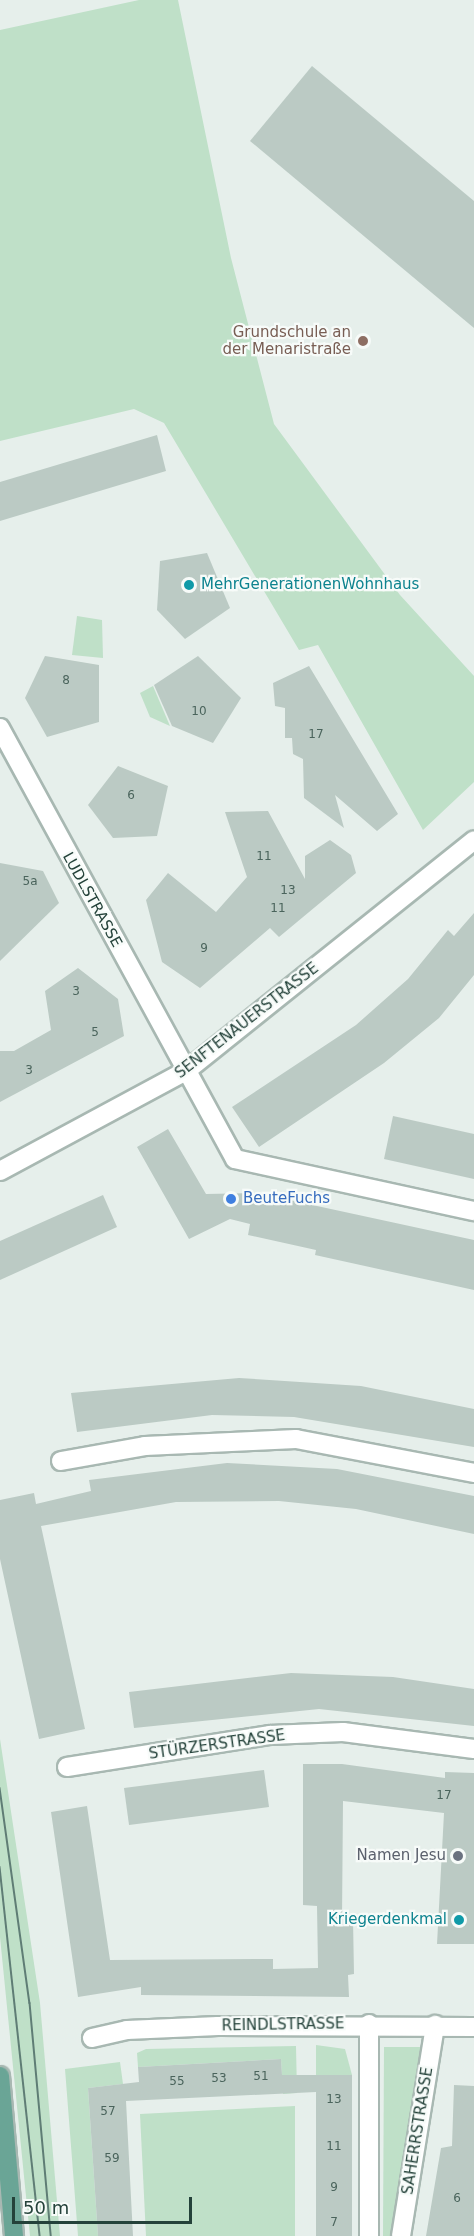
<!DOCTYPE html>
<meta charset="utf-8">
<style>
body{margin:0}
#map{position:relative;width:474px;height:2236px;overflow:hidden;background:#e6efeb;font-family:"DejaVu Sans",sans-serif}
div>[style]{position:absolute}
[style*='--x']{left:calc(var(--x)*1px);top:calc(var(--y)*1px);width:calc(var(--w)*1px);rotate:calc(var(--a)*1deg)}
.green>*{inset:0;background:#bfe0c8}
.building>*{inset:0;background:#bbcac4}
.roads{filter:drop-shadow(2px 0 #a8b8b2) drop-shadow(-2px 0 #a8b8b2) drop-shadow(0 2px #a8b8b2) drop-shadow(0 -2px #a8b8b2)}
.minor>*{height:18px;margin:-9px;padding:0 9px;transform-origin:9px;border-radius:9px;background:#fff}
.major>*{height:18px;margin:-9px;padding:0 9px;transform-origin:9px;border-radius:9px;background:#6aa596}
.tram>*{height:1.5px;margin:-0.75px;padding:0 0.75px;transform-origin:0.75px;border-radius:0.75px;background:#5f7d75}
.dots>*{width:16px;height:16px;translate:-50% -50%;box-sizing:border-box;border:3px solid #f7fbf9;border-radius:50%}
span{translate:-50% -50%;white-space:nowrap;text-align:center;line-height:1.15;-webkit-text-stroke:4.5px #f7fbf9;paint-order:stroke}
.number-label{font-size:12px;color:#4a645c}
.number-label span{-webkit-text-stroke-width:0}
.education-label{font-size:15px;color:#785e54}
.right{translate:-100% -50%;text-align:right}
.culture-label{font-size:15px;color:#0d838f}
.left{translate:0 -50%;text-align:left}
.street-label{font-size:15px;color:#24423a}
.shop-label{font-size:15px;color:#366cbe}
.worship-label{font-size:15px;color:#5b616d}
.scale{position:absolute;left:12px;top:2197px;width:180px;height:27px;box-sizing:border-box;border:3px solid #24423a;border-top:0;padding-left:8px;font-size:18px;line-height:21px;white-space:nowrap;color:#24423a;-webkit-text-stroke:4px #f7fbf9;paint-order:stroke}
</style>
<div id="map">
<div class="green">
<i style="clip-path:polygon(139px 0,178px 0,231px 258px,274px 424px,400px 595px,474px 676px,474px 782px,423px 830px,318px 645px,299px 650px,164px 423px,134px 409px,0 441px,0 30px)"></i>
<i style="clip-path:polygon(77px 616px,102px 620px,103px 658px,72px 655px)"></i>
<i style="clip-path:polygon(153px 686px,170px 726px,150px 717px,140px 693px)"></i>
<i style="clip-path:polygon(0 1739px,40px 2003px,60px 2236px,30px 2236px,0 1937px)"></i>
<i style="clip-path:polygon(316px 2045px,345px 2049px,352px 2075px,316px 2075px)"></i>
<i style="clip-path:polygon(296px 2046px,297px 2093px,283px 2094px,281px 2059px,138px 2067px,137px 2053px,146px 2049px)"></i>
<i style="clip-path:polygon(384px 2047px,420px 2047px,420px 2060px,392px 2236px,383px 2236px)"></i>
<i style="clip-path:polygon(120px 2062px,123px 2084px,88px 2088px,98px 2236px,78px 2236px,65px 2069px)"></i>
<i style="clip-path:polygon(295px 2106px,295px 2236px,146px 2236px,140px 2114px)"></i>
</div>
<div class="building">
<i style="clip-path:polygon(312px 66px,474px 201px,474px 328px,250px 141px)"></i>
<i style="clip-path:polygon(157px 435px,166px 471px,0 521px,0 482px)"></i>
<i style="clip-path:polygon(207px 553px,230px 608px,185px 639px,157px 610px,160px 561px)"></i>
<i style="clip-path:polygon(45px 656px,99px 665px,99px 722px,47px 737px,25px 698px)"></i>
<i style="clip-path:polygon(198px 656px,241px 698px,213px 743px,172px 726px,154px 685px)"></i>
<i style="clip-path:polygon(309px 666px,398px 814px,377px 831px,335px 795px,344px 828px,304px 798px,303px 759px,293px 754px,292px 738px,285px 738px,285px 708px,275px 706px,273px 683px)"></i>
<i style="clip-path:polygon(118px 766px,168px 786px,157px 836px,113px 838px,88px 805px)"></i>
<i style="clip-path:polygon(268px 811px,305px 879px,305px 856px,330px 840px,351px 855px,356px 873px,279px 937px,270px 928px,200px 988px,162px 962px,146px 900px,168px 873px,216px 912px,247px 877px,225px 812px)"></i>
<i style="clip-path:polygon(0 863px,43px 871px,59px 903px,0 961px)"></i>
<i style="clip-path:polygon(474px 913px,474px 975px,439px 1018px,384px 1063px,259px 1147px,232px 1107px,356px 1025px,408px 979px,448px 930px,454px 936px)"></i>
<i style="clip-path:polygon(78px 968px,118px 999px,124px 1036px,0 1102px,0 1051px,14px 1051px,51px 1030px,45px 991px)"></i>
<i style="clip-path:polygon(393px 1116px,474px 1134px,474px 1179px,384px 1159px)"></i>
<i style="clip-path:polygon(168px 1129px,206px 1194px,257px 1193px,474px 1240px,474px 1290px,315px 1255px,316px 1250px,248px 1235px,250px 1224px,230px 1219px,189px 1239px,137px 1147px)"></i>
<i style="clip-path:polygon(103px 1195px,117px 1227px,0 1280px,0 1241px)"></i>
<i style="clip-path:polygon(239px 1378px,361px 1386px,474px 1409px,474px 1447px,294px 1417px,212px 1415px,77px 1432px,71px 1393px)"></i>
<i style="clip-path:polygon(227px 1463px,337px 1469px,474px 1496px,474px 1534px,356px 1509px,279px 1501px,176px 1502px,41px 1526px,85px 1729px,39px 1739px,0 1559px,0 1500px,34px 1493px,36px 1504px,91px 1491px,89px 1480px)"></i>
<i style="clip-path:polygon(291px 1673px,393px 1677px,474px 1689px,474px 1726px,319px 1709px,134px 1728px,129px 1692px)"></i>
<i style="clip-path:polygon(303px 1764px,342px 1764px,445px 1778px,445px 1772px,474px 1773px,474px 1944px,437px 1944px,444px 1813px,343px 1801px,342px 1919px,353px 1919px,354px 1974px,348px 1975px,349px 1997px,141px 1995px,141px 1987px,78px 1997px,51px 1812px,87px 1806px,110px 1960px,273px 1959px,273px 1969px,318px 1968px,317px 1906px,303px 1905px)"></i>
<i style="clip-path:polygon(264px 1770px,269px 1807px,129px 1825px,124px 1788px)"></i>
<i style="clip-path:polygon(281px 2059px,282px 2075px,352px 2075px,352px 2236px,316px 2236px,316px 2092px,126px 2101px,133px 2236px,98px 2236px,88px 2088px,139px 2082px,138px 2067px)"></i>
<i style="clip-path:polygon(454px 2085px,474px 2086px,474px 2236px,426px 2236px,441px 2148px,452px 2146px)"></i>
</div>
<div class="roads">
<div class="minor">
<i style="--x:0;--y:728;--w:491;--a:61.4"></i>
<i style="--x:235;--y:1159;--w:245;--a:12.3"></i>
<i style="--x:0;--y:1171;--w:211;--a:-28.3"></i>
<i style="--x:186;--y:1071;--w:369;--a:-38.7"></i>
<i style="--x:61;--y:1461;--w:85;--a:-10.1"></i>
<i style="--x:145;--y:1446;--w:151;--a:-2.7"></i>
<i style="--x:296;--y:1439;--w:181;--a:10.8"></i>
<i style="--x:67;--y:1767;--w:206;--a:-9"></i>
<i style="--x:270;--y:1735;--w:73;--a:-2.4"></i>
<i style="--x:343;--y:1732;--w:132;--a:7.4"></i>
<i style="--x:369;--y:2024;--w:212;--a:90"></i>
<i style="--x:92;--y:2038;--w:36;--a:-13"></i>
<i style="--x:127;--y:2030;--w:91;--a:-2.5"></i>
<i style="--x:218;--y:2026;--w:256;--a:0.2"></i>
<i style="--x:401;--y:2236;--w:214;--a:-80.8"></i>
</div>
<div class="major">
<i style="--x:0;--y:2076;--w:161;--a:85"></i>
</div>
</div>
<div class="tram">
<i style="--x:0;--y:1788;--w:217;--a:82.1"></i>
<i style="--x:30;--y:2003;--w:234;--a:84.8"></i>
<i style="--x:0;--y:1867;--w:371;--a:83.8"></i>
</div>
<div class="dots">
<i style="left:363px;top:341px;background:#8d6e63"></i>
<i style="left:189px;top:585px;background:#0f9aa8"></i>
<i style="left:231px;top:1199px;background:#3f7fe0"></i>
<i style="left:458px;top:1856px;background:#6b7280"></i>
<i style="left:459px;top:1920px;background:#0f9aa8"></i>
</div>
<div class="number-label">
<span style="left:66px;top:681px">8</span>
<span style="left:199px;top:712px">10</span>
<span style="left:316px;top:735px">17</span>
<span style="left:131px;top:796px">6</span>
<span style="left:264px;top:857px">11</span>
<span style="left:30px;top:882px">5a</span>
<span style="left:288px;top:891px">13</span>
<span style="left:278px;top:909px">11</span>
<span style="left:204px;top:949px">9</span>
<span style="left:76px;top:992px">3</span>
<span style="left:95px;top:1033px">5</span>
<span style="left:29px;top:1071px">3</span>
<span style="left:444px;top:1796px">17</span>
<span style="left:261px;top:2077px">51</span>
<span style="left:219px;top:2079px">53</span>
<span style="left:177px;top:2082px">55</span>
<span style="left:334px;top:2100px">13</span>
<span style="left:108px;top:2112px">57</span>
<span style="left:334px;top:2147px">11</span>
<span style="left:112px;top:2159px">59</span>
<span style="left:334px;top:2188px">9</span>
<span style="left:457px;top:2199px">6</span>
<span style="left:334px;top:2223px">7</span>
</div>
<div class="education-label">
<span class="right" style="left:351px;top:341px">Grundschule an<br>der Menaristraße</span>
</div>
<div class="culture-label">
<span class="left" style="left:201px;top:585px">MehrGenerationenWohnhaus</span>
<span class="right" style="left:447px;top:1920px">Kriegerdenkmal</span>
</div>
<div class="street-label">
<span style="left:92px;top:900px;rotate:61deg">LUDLSTRASSE</span>
<span style="left:247px;top:1021px;rotate:-38deg">SENFTENAUERSTRASSE</span>
<span style="left:217px;top:1745px;rotate:-8deg">STÜRZERSTRASSE</span>
<span style="left:283px;top:2025px;rotate:-1deg">REINDLSTRASSE</span>
<span style="left:418px;top:2131px;rotate:-81deg">SAHERRSTRASSE</span>
</div>
<div class="shop-label">
<span class="left" style="left:243px;top:1199px">BeuteFuchs</span>
</div>
<div class="worship-label">
<span class="right" style="left:446px;top:1856px">Namen Jesu</span>
</div>
<div class="scale">50 m</div>
</div>
